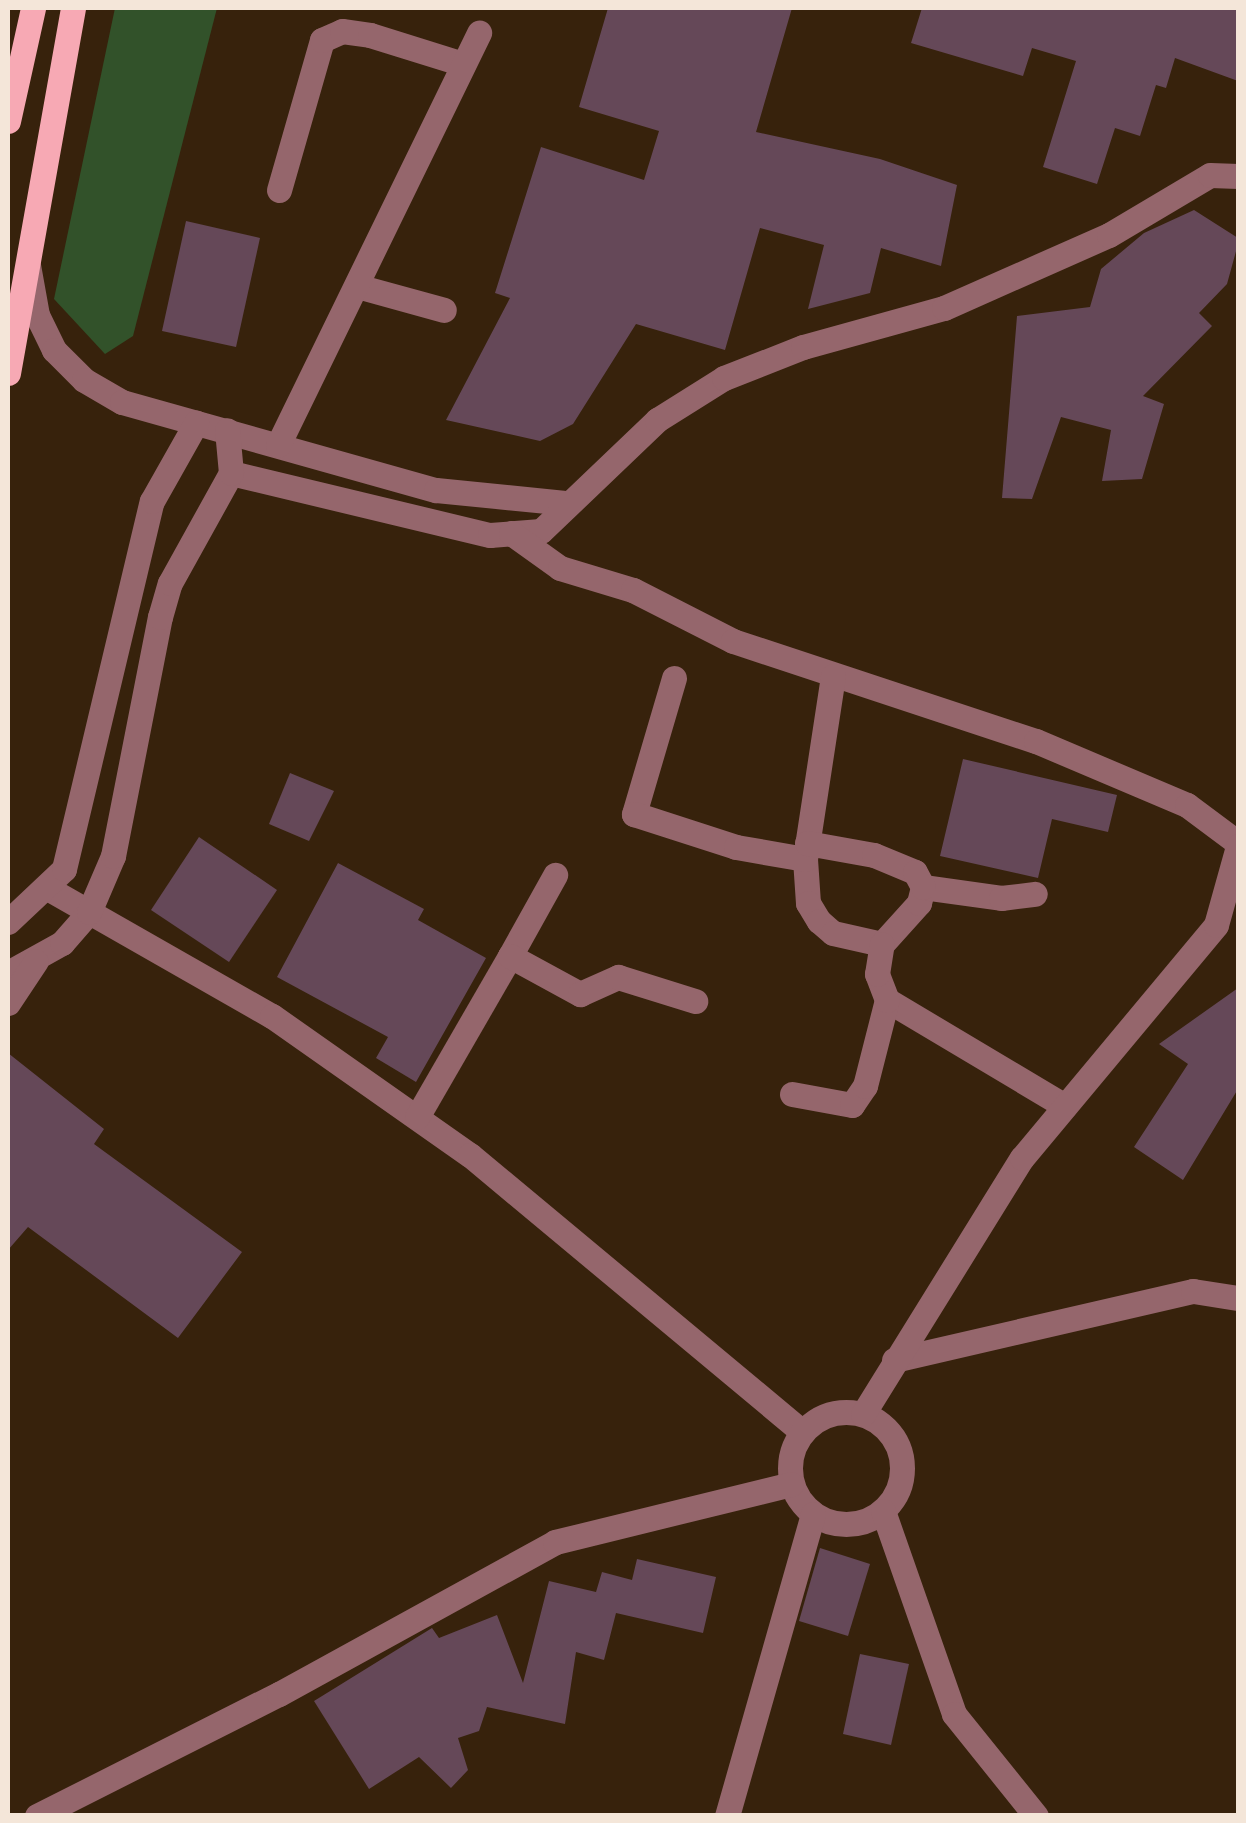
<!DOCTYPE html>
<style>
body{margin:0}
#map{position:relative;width:1246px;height:1823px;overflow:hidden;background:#37220c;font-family:"PT Sans Narrow",sans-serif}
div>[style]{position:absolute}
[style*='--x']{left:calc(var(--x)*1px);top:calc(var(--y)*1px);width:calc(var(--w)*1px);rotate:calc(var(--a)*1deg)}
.green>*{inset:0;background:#32522a}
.building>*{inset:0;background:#654858}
.minor>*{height:25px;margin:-12.5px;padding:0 12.5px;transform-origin:12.5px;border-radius:12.5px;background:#95666c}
.minor>.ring{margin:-12.5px;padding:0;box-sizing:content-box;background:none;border:25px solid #95666c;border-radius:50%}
.major>*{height:25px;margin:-12.5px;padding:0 12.5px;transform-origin:12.5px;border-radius:12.5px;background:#f7a9b4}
span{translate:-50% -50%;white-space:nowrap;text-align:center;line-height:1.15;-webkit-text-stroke:10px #37220c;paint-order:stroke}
.frame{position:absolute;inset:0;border:10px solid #f4e6d9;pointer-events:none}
</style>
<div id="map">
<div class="green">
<i style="clip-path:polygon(115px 8px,217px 8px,133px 336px,105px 354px,54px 299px)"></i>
</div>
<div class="building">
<i style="clip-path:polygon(608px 8px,792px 8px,756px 132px,880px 159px,957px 185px,941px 266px,881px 248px,870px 293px,808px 309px,824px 245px,760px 228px,725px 350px,636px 324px,573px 424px,540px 441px,446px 420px,510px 298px,495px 293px,541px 147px,644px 180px,659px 131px,579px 107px)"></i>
<i style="clip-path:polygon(922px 8px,1238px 8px,1238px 81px,1175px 58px,1166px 88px,1156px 85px,1140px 136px,1115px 128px,1097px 184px,1043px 167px,1076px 61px,1032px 48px,1023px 76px,911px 43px)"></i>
<i style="clip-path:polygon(1194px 210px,1238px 238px,1238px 244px,1227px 284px,1199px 313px,1212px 326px,1143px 396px,1164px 404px,1142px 479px,1102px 481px,1111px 430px,1061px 417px,1032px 499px,1002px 498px,1017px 316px,1090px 307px,1101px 269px,1144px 233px)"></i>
<i style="clip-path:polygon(186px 221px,260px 238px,236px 347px,162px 331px)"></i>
<i style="clip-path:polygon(963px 759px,1117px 795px,1108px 832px,1052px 819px,1038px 878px,940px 856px)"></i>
<i style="clip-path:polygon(290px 773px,334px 791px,309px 841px,269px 824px)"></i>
<i style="clip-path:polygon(199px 837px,277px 890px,229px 962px,151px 910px)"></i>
<i style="clip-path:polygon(338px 863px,424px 909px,418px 920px,486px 958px,416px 1082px,376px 1058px,388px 1037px,277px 977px)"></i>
<i style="clip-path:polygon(1238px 988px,1238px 1089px,1183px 1180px,1134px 1147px,1188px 1064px,1159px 1044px)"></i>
<i style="clip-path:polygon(8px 1053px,104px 1129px,94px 1144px,242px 1252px,178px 1338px,28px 1227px,8px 1250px)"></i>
<i style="clip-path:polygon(820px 1548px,870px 1564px,848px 1636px,799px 1621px)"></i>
<i style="clip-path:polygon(637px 1559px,716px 1577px,703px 1633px,616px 1613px,604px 1660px,576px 1652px,565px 1724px,487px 1707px,479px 1731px,458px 1738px,468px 1770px,451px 1788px,419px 1757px,369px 1789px,314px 1701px,432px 1628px,439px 1638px,497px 1615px,523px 1683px,549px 1581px,596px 1592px,602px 1572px,632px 1580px)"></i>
<i style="clip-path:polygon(860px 1654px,909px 1664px,891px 1745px,843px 1734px)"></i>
</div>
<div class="minor">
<i style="--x:279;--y:190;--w:156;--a:-74"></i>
<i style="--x:322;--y:40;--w:22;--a:-24"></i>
<i style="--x:342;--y:31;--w:28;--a:8"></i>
<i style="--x:370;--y:35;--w:97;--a:17.3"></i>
<i style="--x:28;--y:265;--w:51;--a:79.8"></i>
<i style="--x:37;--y:315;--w:39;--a:64"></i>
<i style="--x:54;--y:350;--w:42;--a:45"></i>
<i style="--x:84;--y:380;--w:44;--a:30.1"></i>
<i style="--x:122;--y:402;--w:326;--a:15.7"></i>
<i style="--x:436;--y:490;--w:132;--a:5.7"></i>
<i style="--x:357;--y:286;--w:90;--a:15.4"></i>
<i style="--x:278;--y:445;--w:459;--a:-64"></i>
<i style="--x:231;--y:473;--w:266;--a:13.5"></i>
<i style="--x:490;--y:535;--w:51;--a:-4.5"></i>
<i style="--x:541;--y:531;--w:161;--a:-43.7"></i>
<i style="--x:657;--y:420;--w:79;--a:-32.1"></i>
<i style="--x:724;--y:378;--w:85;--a:-21.4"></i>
<i style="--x:803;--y:347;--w:146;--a:-15.5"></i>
<i style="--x:944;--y:308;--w:180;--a:-23.9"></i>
<i style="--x:1109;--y:235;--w:117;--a:-30.7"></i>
<i style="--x:1210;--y:175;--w:28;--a:2"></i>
<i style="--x:511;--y:533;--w:60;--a:35.5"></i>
<i style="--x:560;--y:568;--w:76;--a:16.8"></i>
<i style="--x:633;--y:590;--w:112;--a:27"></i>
<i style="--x:733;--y:641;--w:319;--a:18.3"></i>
<i style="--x:1036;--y:741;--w:164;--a:23"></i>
<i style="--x:1187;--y:805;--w:64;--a:36.7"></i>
<i style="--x:833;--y:676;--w:185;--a:98.7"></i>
<i style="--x:805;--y:859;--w:44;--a:86.1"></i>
<i style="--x:808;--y:903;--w:21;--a:59"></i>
<i style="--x:819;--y:921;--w:18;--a:41"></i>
<i style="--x:833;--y:933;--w:50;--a:12.7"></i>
<i style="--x:882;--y:944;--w:55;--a:-47.9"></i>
<i style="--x:919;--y:903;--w:16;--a:-76"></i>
<i style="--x:923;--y:887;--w:79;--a:8"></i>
<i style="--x:1001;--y:898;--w:34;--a:-7"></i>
<i style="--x:674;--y:678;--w:142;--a:106.4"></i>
<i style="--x:634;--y:814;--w:107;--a:17.9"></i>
<i style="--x:736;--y:847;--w:70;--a:9.9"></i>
<i style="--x:807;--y:843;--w:68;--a:10.2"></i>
<i style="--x:874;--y:855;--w:44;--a:22.5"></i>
<i style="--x:915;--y:872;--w:17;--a:62"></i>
<i style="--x:49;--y:889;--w:257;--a:29.7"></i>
<i style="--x:272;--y:1016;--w:242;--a:35.1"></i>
<i style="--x:470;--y:1155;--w:432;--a:39.8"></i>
<i style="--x:8;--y:922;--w:77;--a:-43.4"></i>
<i style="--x:64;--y:869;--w:378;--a:-76.6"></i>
<i style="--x:152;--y:501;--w:90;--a:-60.6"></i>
<i style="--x:510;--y:956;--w:93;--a:-60.9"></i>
<i style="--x:8;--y:973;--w:62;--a:-29.1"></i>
<i style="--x:62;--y:943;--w:41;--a:-48.9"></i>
<i style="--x:89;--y:912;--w:61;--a:-66.8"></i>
<i style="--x:113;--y:856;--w:244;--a:-78.9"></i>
<i style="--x:160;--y:617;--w:35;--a:-74"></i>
<i style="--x:170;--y:583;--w:126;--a:-61"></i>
<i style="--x:231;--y:473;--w:43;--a:-95.3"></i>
<i style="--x:887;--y:1000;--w:207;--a:30.8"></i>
<i style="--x:8;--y:1003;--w:50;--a:-56.3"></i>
<i style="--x:792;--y:1094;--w:61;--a:10.4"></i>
<i style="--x:852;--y:1105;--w:23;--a:-56"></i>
<i style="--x:865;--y:1086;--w:89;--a:-75.7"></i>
<i style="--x:887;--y:1000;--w:28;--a:-111"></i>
<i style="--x:877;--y:974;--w:30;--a:-81"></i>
<i style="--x:417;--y:1117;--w:186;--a:-60"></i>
<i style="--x:510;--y:956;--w:80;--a:28.5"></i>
<i style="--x:580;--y:994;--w:42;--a:-24.1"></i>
<i style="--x:618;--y:977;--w:81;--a:17.3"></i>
<i style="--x:894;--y:1360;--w:307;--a:-13"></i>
<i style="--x:1193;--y:1291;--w:46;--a:8.8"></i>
<i class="ring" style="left:790px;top:1412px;width:87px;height:87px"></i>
<i style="--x:863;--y:1414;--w:301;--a:-58.2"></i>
<i style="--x:1022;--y:1158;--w:303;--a:-50.2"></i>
<i style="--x:1216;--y:925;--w:82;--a:-74.4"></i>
<i style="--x:883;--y:1511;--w:215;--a:70.7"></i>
<i style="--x:954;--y:1714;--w:131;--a:51.2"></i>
<i style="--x:37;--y:1816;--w:271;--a:-26.8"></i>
<i style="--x:279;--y:1694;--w:315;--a:-28.8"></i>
<i style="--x:555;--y:1542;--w:243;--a:-13.8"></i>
<i style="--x:727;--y:1816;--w:314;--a:-74.1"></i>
</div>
<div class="major">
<i style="--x:8;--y:121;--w:116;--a:-77.5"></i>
<i style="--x:8;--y:373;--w:371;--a:-79.9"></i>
</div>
<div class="frame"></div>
</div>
